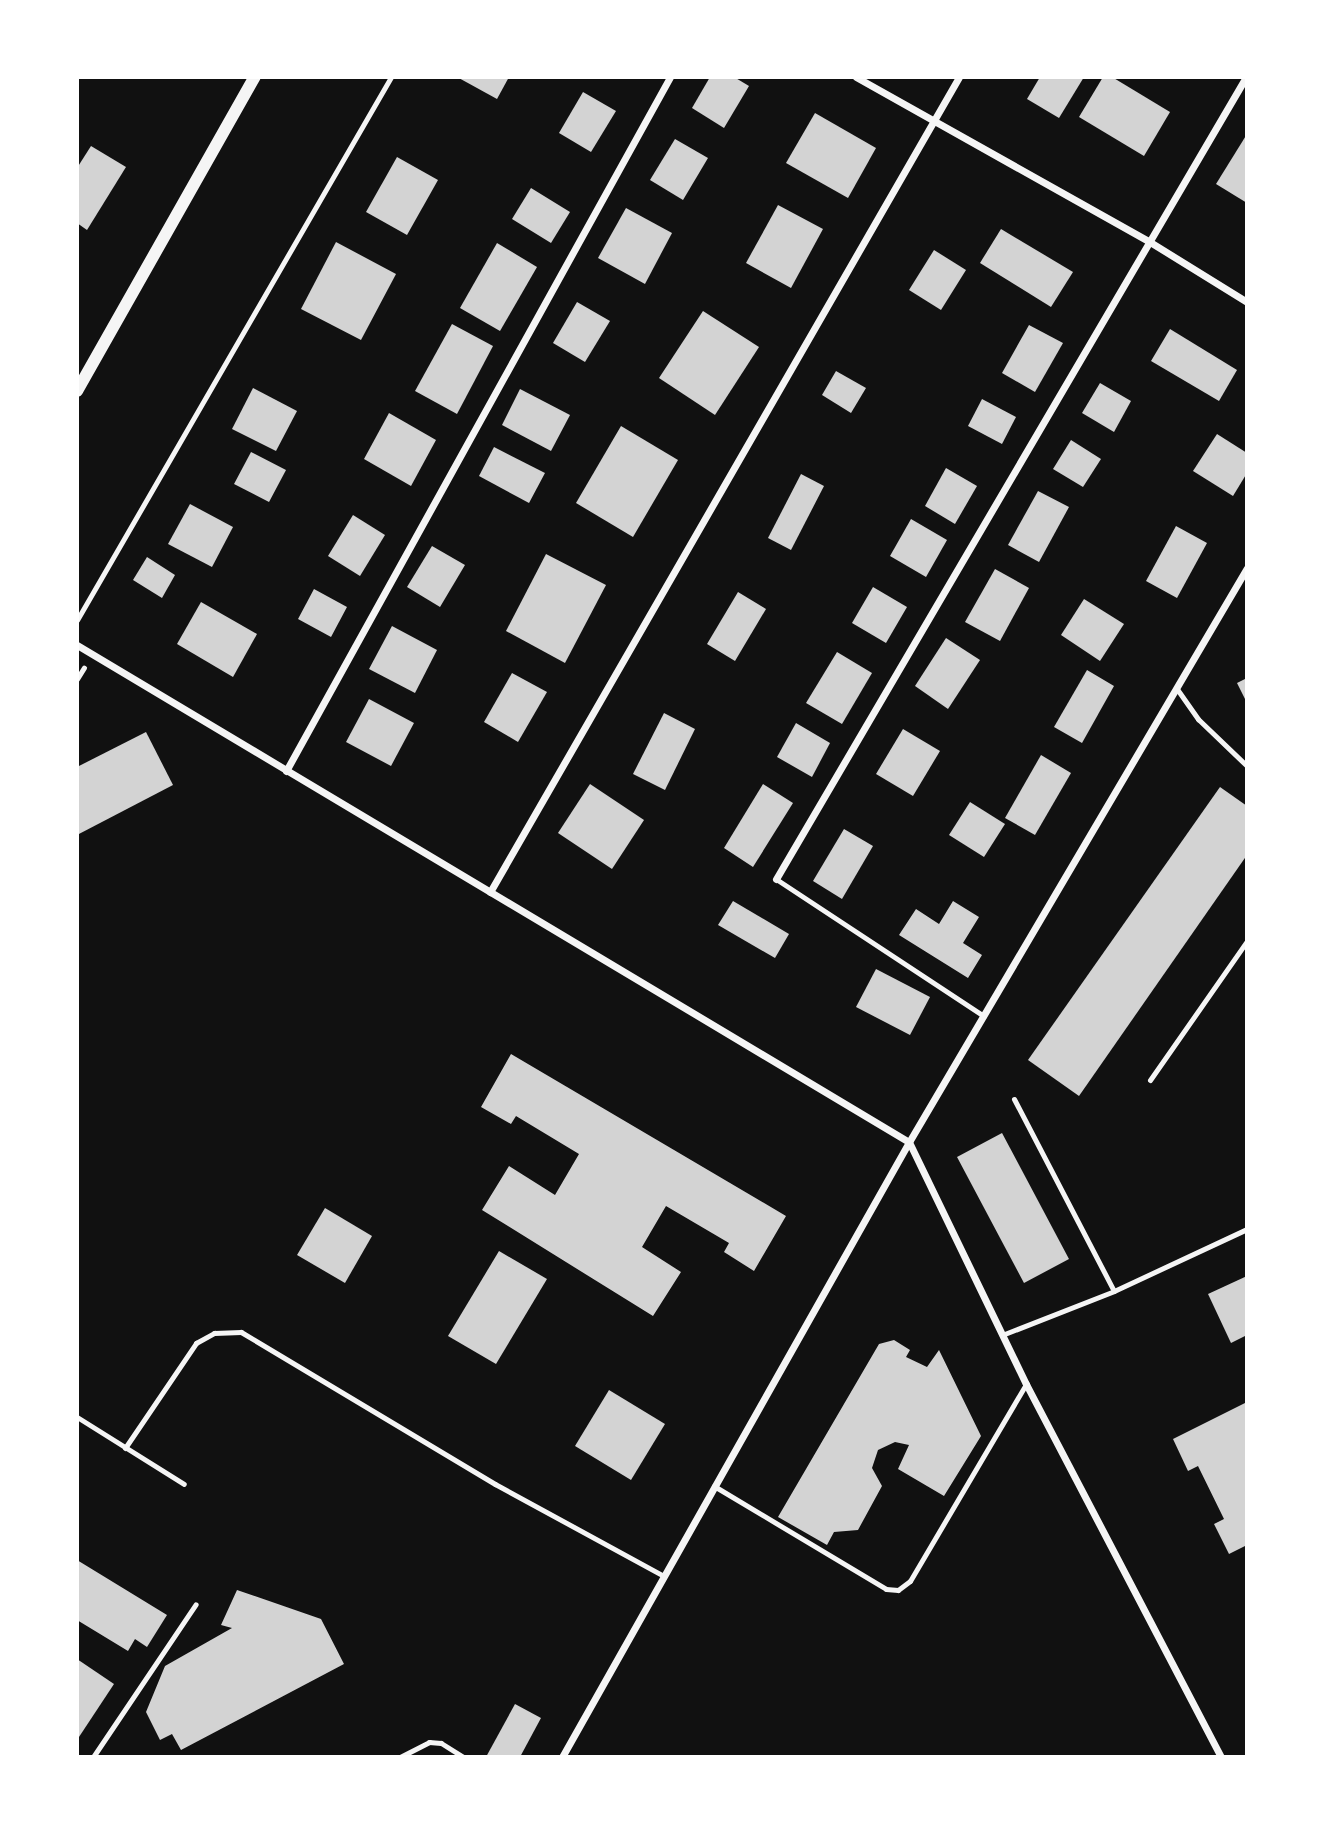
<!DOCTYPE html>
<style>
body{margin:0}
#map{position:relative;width:1324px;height:1834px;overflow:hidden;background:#111;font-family:"IBM Plex Sans",sans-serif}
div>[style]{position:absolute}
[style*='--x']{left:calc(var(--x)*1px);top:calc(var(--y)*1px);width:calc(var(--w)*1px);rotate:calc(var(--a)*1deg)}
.building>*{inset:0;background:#d3d3d3}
.path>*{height:4.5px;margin:-2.25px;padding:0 2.25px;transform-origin:2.25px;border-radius:2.25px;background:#f5f5f5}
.service>*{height:5px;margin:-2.5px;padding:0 2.5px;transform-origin:2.5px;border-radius:2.5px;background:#f5f5f5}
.minor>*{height:7px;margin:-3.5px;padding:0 3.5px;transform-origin:3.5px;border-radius:3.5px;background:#f5f5f5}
.tertiary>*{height:12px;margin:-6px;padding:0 6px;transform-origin:6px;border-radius:6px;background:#f5f5f5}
span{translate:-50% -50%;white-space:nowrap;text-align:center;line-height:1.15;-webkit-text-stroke:5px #fff;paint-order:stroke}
.frame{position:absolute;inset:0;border:79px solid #fff;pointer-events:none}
</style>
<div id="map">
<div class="building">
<i style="clip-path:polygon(457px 77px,509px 77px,497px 99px)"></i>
<i style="clip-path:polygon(710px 77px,734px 77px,749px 86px,724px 128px,692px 108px)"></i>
<i style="clip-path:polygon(1040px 77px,1084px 77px,1059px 118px,1027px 99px)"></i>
<i style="clip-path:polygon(1103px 77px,1112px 77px,1170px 112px,1144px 156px,1079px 117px)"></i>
<i style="clip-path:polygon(583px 92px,616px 111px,591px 152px,559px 133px)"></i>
<i style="clip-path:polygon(815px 113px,876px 148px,848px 198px,786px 163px)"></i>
<i style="clip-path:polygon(1247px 134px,1247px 203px,1216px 184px)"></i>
<i style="clip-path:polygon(675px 139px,708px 158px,683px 200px,650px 180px)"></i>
<i style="clip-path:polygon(91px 146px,126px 167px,87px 230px,77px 223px,77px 168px)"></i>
<i style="clip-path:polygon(397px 157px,438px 180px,407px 235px,366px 212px)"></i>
<i style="clip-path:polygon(531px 188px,570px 212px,551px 243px,512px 219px)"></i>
<i style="clip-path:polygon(778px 205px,823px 229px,791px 288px,746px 263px)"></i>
<i style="clip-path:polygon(626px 208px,672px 233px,645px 284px,598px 258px)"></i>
<i style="clip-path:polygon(1001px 229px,1073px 272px,1051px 307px,980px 263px)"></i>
<i style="clip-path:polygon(336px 242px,396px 274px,361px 340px,301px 309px)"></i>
<i style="clip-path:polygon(497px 243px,537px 267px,500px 331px,460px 308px)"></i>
<i style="clip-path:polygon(934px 250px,966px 270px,941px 310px,909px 290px)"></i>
<i style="clip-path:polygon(577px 302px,610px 321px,585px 362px,553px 343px)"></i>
<i style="clip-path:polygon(703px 311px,759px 347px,715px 415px,659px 378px)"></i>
<i style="clip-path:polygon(452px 324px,493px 346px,457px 414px,415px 391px)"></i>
<i style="clip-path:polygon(1029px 325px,1063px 343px,1035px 392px,1002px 373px)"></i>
<i style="clip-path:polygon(1170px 329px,1237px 370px,1219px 401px,1151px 361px)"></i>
<i style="clip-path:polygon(836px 371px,866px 388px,851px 413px,822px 395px)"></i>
<i style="clip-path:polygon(1100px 383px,1131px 401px,1114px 432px,1082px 413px)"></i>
<i style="clip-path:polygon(253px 388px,297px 411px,276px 451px,232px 429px)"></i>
<i style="clip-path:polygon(520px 389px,570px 415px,551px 451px,502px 425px)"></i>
<i style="clip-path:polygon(982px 399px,1016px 417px,1002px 444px,968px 426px)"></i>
<i style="clip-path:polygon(389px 413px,436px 440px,411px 486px,364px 459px)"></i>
<i style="clip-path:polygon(621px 426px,678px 460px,633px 537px,576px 503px)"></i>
<i style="clip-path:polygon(1217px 434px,1247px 453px,1247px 473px,1233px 496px,1193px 471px)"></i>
<i style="clip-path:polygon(1071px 440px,1101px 459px,1083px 487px,1053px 469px)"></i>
<i style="clip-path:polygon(494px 447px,545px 473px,529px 503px,479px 476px)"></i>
<i style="clip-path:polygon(251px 452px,286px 470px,269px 502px,234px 484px)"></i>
<i style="clip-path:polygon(946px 468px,977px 486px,955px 524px,925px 506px)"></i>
<i style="clip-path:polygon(801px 474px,824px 486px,791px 550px,768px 538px)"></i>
<i style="clip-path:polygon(1038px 491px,1069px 507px,1039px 562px,1008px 545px)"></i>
<i style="clip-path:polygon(190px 504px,233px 527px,212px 567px,168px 544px)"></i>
<i style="clip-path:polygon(353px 515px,385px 535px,360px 576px,328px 556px)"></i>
<i style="clip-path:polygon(911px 519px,947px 540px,926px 577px,890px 556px)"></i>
<i style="clip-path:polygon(1176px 526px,1207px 543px,1177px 598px,1146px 581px)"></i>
<i style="clip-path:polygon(432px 546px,465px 565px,440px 607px,407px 587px)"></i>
<i style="clip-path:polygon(546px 554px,606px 585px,565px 663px,506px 631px)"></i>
<i style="clip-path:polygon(147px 557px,175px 575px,162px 598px,133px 580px)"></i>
<i style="clip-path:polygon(995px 569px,1029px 588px,1000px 641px,965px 622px)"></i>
<i style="clip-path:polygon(873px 587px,907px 607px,886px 643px,852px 623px)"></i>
<i style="clip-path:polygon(314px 589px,347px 607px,331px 637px,298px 619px)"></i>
<i style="clip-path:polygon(738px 592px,766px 609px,735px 661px,707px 644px)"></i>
<i style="clip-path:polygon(1084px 599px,1124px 624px,1100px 661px,1061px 635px)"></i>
<i style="clip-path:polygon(201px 602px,257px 634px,233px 677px,177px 644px)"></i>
<i style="clip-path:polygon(392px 626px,437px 650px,415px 693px,369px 669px)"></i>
<i style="clip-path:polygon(946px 638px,980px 660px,948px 709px,915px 686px)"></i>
<i style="clip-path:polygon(837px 652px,872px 673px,842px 724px,806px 703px)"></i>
<i style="clip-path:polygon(1087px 670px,1114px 686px,1082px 743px,1054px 727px)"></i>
<i style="clip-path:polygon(512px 673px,547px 692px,518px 742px,484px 722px)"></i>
<i style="clip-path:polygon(1247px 678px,1247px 703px,1237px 683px)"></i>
<i style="clip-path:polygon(369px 699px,414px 723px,391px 766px,346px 742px)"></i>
<i style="clip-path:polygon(664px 713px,695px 729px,665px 790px,633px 774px)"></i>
<i style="clip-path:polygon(796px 723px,830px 743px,812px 777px,777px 757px)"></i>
<i style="clip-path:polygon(903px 729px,940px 751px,913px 796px,876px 774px)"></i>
<i style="clip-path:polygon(146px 732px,173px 785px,77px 835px,77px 767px)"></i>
<i style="clip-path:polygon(1041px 755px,1071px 773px,1035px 835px,1005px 818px)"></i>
<i style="clip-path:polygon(590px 784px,644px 820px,612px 869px,558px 833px)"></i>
<i style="clip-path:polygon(763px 784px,793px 803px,753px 867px,724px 848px)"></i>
<i style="clip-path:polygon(1220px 787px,1247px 806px,1247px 855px,1079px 1096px,1028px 1060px)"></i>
<i style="clip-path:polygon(970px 802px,1005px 824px,984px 857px,949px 835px)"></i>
<i style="clip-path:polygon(844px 829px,873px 846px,842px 899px,813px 881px)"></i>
<i style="clip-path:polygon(733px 901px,789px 934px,775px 958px,718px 925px)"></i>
<i style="clip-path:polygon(953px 901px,979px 917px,963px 943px,982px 955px,968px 978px,899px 935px,916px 909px,939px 924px)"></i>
<i style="clip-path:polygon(876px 969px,930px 997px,910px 1035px,856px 1007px)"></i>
<i style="clip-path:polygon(511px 1054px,786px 1216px,754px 1271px,724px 1252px,729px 1243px,666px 1206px,642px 1247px,681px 1272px,653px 1316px,482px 1210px,509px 1166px,555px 1195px,579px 1154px,516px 1116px,511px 1124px,481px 1107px)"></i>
<i style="clip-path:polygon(1002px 1133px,1069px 1259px,1024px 1283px,957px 1157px)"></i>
<i style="clip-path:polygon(325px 1208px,372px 1236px,345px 1283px,297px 1255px)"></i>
<i style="clip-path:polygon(499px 1251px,547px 1279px,496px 1364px,448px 1336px)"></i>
<i style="clip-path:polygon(1247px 1276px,1247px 1335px,1231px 1343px,1208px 1294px)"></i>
<i style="clip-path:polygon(894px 1340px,910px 1350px,906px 1357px,927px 1367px,939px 1350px,981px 1436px,944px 1496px,898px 1469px,909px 1445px,895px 1442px,878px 1450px,872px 1468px,882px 1486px,858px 1530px,834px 1532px,827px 1545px,778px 1517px,879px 1344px)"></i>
<i style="clip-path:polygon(609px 1390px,665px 1424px,631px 1480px,575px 1446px)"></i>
<i style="clip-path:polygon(1247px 1402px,1247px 1545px,1229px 1554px,1214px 1524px,1224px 1519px,1198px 1466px,1188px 1471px,1173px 1439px)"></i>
<i style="clip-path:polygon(77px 1560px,167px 1615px,147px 1647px,135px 1639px,128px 1651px,77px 1620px)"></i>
<i style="clip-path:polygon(237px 1590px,321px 1619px,344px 1664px,181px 1750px,172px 1734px,160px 1740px,146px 1712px,165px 1666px,232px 1628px,221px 1625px)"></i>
<i style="clip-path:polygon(77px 1659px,114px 1684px,77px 1740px)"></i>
<i style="clip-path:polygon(515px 1704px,541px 1718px,520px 1757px,486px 1757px)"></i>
</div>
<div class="path">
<i style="--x:77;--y:679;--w:13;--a:-58"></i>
</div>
<div class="service">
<i style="--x:77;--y:620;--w:627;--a:-59.96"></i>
<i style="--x:1177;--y:689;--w:37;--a:55"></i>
<i style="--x:1198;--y:719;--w:68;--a:43.8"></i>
<i style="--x:776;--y:879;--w:249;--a:33.4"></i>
<i style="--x:1150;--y:1080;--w:169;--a:-55.1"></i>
<i style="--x:1014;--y:1099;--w:216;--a:62.5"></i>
<i style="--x:1002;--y:1335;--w:120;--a:-21.4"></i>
<i style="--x:1114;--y:1291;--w:147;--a:-25"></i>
<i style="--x:77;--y:1417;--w:126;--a:32.1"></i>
<i style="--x:125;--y:1448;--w:127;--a:-55.9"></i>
<i style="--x:196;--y:1343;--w:21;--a:-29"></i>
<i style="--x:214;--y:1333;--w:27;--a:-2"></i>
<i style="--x:241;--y:1332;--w:296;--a:30.9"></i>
<i style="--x:495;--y:1484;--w:192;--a:28.6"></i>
<i style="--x:714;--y:1486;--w:200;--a:30.9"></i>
<i style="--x:886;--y:1589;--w:12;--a:5"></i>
<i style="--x:898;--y:1590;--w:15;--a:-37"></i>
<i style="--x:910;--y:1581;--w:229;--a:-59.5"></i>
<i style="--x:93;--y:1757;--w:184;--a:-56.1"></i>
<i style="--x:400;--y:1757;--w:33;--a:-27"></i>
<i style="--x:429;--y:1742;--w:12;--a:5"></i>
<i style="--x:441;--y:1743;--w:26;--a:32"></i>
</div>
<div class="minor">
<i style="--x:856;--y:77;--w:337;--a:29.3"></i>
<i style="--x:1150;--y:242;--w:114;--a:31.7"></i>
<i style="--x:77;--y:645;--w:969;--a:30.85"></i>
<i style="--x:909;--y:1142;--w:269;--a:64.2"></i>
<i style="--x:1026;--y:1384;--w:421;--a:62.4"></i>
<i style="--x:286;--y:771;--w:793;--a:-61.04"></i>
<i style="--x:776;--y:879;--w:930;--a:-59.63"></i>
<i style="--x:490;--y:892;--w:940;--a:-60.08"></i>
<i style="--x:562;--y:1757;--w:706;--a:-60.57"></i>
<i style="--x:909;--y:1142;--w:666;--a:-59.51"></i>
</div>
<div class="tertiary">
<i style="--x:77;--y:391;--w:361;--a:-60.5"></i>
</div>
<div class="frame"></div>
</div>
